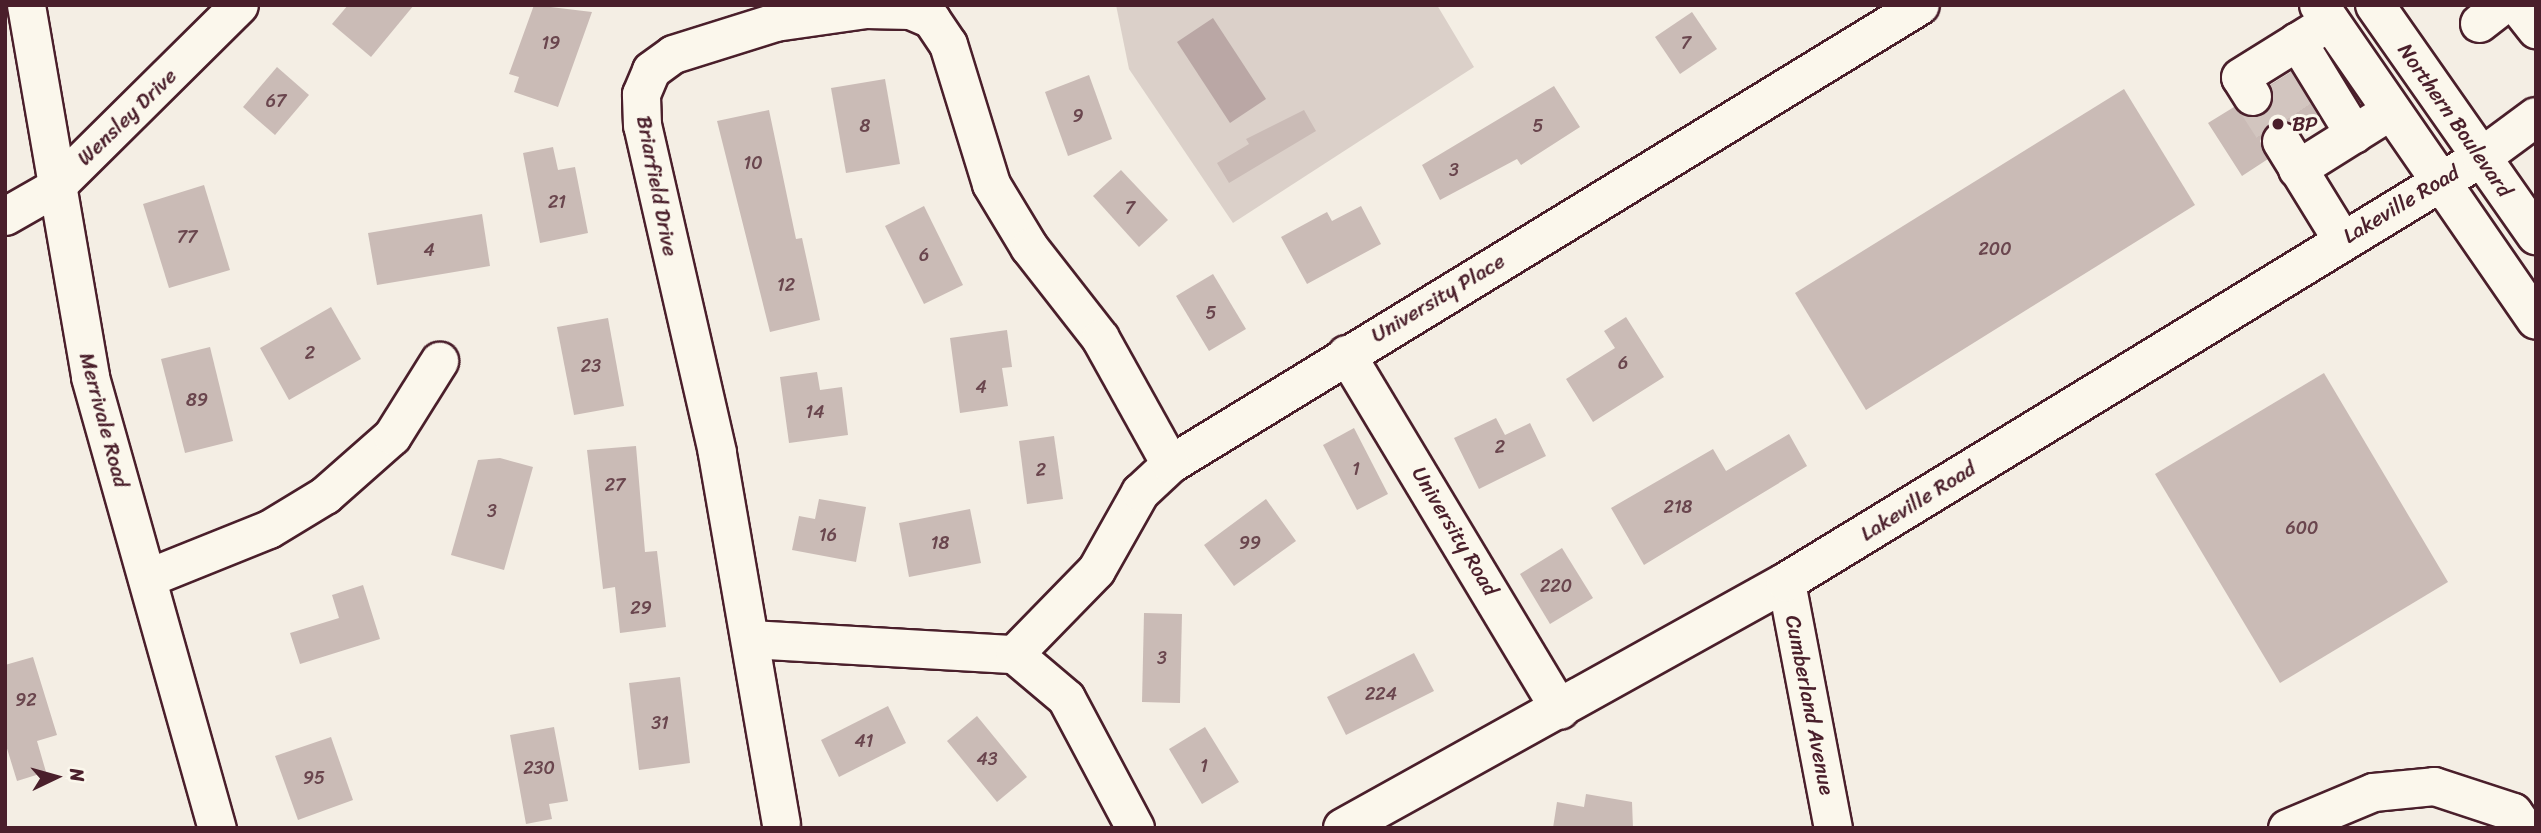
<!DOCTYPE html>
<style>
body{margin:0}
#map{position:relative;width:2541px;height:833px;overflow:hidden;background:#f4eee4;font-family:Sriracha,sans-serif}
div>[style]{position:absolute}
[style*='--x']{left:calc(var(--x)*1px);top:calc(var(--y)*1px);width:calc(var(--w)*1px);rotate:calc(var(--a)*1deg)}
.green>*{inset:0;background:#dbd0c9}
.water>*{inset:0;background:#baa7a5}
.building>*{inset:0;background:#cabbb6}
.minor-tunnel>*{height:37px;margin-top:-18.5px;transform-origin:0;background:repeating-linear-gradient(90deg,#d2c5bf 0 37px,transparent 0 55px)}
.roads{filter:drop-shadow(2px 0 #4a1f2b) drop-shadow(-2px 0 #4a1f2b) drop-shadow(0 2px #4a1f2b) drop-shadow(0 -2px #4a1f2b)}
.minor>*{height:37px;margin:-18.5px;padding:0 18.5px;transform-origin:18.5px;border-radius:18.5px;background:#fbf7ec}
.major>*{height:38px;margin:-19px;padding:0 19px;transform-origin:19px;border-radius:19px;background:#fbf7ec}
.dots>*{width:19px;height:19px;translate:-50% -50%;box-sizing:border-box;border:4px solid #fbf7ec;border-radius:50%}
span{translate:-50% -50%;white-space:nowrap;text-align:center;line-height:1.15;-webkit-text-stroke:6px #fbf7ec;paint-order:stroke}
.number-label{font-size:18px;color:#6a464e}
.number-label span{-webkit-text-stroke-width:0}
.street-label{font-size:21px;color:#4a1f2b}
.poi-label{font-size:21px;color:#4a1f2b}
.left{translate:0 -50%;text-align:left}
.frame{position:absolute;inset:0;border:7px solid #4a1f2b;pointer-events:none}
.north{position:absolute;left:21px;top:742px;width:70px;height:70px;-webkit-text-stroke:5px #fbf7ec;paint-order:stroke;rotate:85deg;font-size:19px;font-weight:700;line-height:28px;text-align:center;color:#4a1f2b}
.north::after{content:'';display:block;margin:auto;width:24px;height:32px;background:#4a1f2b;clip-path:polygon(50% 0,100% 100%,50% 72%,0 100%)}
</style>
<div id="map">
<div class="green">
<i style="clip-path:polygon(1116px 5px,1437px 5px,1474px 67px,1233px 223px,1129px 69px)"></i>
</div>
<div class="water">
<i style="clip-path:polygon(1213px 18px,1266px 99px,1230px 123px,1177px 42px)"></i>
</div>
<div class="building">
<i style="clip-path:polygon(348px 5px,414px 5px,371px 57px,332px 24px)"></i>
<i style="clip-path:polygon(534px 5px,592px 12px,558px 107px,514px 92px,519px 77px,509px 74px)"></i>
<i style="clip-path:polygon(1692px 12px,1717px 49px,1680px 74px,1655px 37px)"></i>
<i style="clip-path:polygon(277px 67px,309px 95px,275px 135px,243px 107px)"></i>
<i style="clip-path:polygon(2291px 72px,2319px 117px,2299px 130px,2281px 120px,2269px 124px,2260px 141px,2268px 159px,2242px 176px,2208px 123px,2234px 107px,2243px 115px,2263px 114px,2271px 105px,2270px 85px)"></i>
<i style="clip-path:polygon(1089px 75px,1112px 139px,1068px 156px,1045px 92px)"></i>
<i style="clip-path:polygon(885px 79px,900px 164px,846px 173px,831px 88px)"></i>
<i style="clip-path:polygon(1554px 86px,1580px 127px,1521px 165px,1517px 159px,1440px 200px,1422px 165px)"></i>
<i style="clip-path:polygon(2124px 89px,2195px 205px,1866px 410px,1795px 293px)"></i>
<i style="clip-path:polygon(769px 110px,796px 239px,802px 238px,820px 320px,770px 332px,717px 121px)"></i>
<i style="clip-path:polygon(1304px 110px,1316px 131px,1229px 183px,1217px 163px,1249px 144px,1246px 139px)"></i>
<i style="clip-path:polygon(553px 147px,558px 170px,575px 167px,588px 233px,540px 243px,523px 153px)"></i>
<i style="clip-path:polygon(1121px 170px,1168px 220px,1139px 247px,1093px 196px)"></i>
<i style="clip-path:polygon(204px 185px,230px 270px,169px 288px,143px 204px)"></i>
<i style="clip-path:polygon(924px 206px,963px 285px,924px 304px,885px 226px)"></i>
<i style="clip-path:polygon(1361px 206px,1381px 244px,1307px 284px,1281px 237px,1327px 212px,1332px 221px)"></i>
<i style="clip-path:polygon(482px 214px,490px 266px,377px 285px,368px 233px)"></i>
<i style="clip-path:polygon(1213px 274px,1246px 329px,1209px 351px,1176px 296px)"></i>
<i style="clip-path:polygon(331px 307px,361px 359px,289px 400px,260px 348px)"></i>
<i style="clip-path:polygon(1626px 317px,1664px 377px,1593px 422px,1566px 379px,1615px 348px,1604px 331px)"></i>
<i style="clip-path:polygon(608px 318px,624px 406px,574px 415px,557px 327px)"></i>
<i style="clip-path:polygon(1007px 330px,1012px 367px,1002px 368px,1008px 406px,960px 413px,950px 338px)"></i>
<i style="clip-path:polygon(210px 347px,233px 441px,185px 453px,161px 359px)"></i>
<i style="clip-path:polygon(817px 372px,820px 390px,842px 387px,848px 435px,789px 443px,780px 377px)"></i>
<i style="clip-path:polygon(2324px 373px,2448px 582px,2280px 683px,2155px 474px)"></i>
<i style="clip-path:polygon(1496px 418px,1505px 435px,1530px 423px,1546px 456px,1479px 489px,1454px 438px)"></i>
<i style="clip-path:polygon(1354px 428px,1388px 494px,1357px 510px,1323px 445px)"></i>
<i style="clip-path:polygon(1789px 434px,1807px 466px,1644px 565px,1611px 508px,1713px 449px,1726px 471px)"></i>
<i style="clip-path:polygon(1054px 436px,1063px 499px,1027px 504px,1019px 441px)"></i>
<i style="clip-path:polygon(636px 446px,645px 552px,657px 551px,666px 627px,620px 633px,615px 587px,603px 589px,587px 450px)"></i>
<i style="clip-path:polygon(500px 458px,533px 467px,504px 570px,451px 555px,478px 460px)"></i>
<i style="clip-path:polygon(819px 499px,866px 507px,856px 562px,792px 550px,799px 516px,815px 519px)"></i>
<i style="clip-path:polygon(1266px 499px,1296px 541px,1234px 586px,1204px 545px)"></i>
<i style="clip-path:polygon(970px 509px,981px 563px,909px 577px,899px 523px)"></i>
<i style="clip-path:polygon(1562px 548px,1593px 598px,1550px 624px,1520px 574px)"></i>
<i style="clip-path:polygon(363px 585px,380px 639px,300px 664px,290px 633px,339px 618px,332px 595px)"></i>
<i style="clip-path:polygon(1144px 613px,1182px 614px,1180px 703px,1142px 702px)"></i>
<i style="clip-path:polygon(1414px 653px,1434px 691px,1346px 735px,1327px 697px)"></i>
<i style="clip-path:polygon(33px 657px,57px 735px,37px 741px,46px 772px,17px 781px,5px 742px,5px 665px)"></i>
<i style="clip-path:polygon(680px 677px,690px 763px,639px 770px,629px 683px)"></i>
<i style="clip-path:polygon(888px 706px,906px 743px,839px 777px,821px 740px)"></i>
<i style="clip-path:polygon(977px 716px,1027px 777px,997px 802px,947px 741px)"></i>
<i style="clip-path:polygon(554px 727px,568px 801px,549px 804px,552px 819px,526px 824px,510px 735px)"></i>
<i style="clip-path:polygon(1205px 727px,1239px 782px,1202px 804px,1169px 749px)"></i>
<i style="clip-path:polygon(331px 737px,353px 800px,298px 820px,275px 756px)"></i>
<i style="clip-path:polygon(1586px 794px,1632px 802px,1633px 828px,1553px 828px,1557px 802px,1584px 807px)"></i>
</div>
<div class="minor-tunnel">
<i style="--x:2280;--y:79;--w:53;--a:55.7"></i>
<i style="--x:2252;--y:96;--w:54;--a:57.2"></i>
</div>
<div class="roads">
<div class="minor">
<i style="--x:26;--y:5;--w:377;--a:80.2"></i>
<i style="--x:90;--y:377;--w:469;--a:74.3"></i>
<i style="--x:2517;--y:5;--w:31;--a:52"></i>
<i style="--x:2479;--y:23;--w:29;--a:-38"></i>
<i style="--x:2297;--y:41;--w:109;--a:58.5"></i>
<i style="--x:2252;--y:96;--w:22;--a:-122"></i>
<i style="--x:2240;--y:77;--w:106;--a:-31.9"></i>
<i style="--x:2281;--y:141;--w:116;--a:58.4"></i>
<i style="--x:2297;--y:169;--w:111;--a:-32.1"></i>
<i style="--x:5;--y:216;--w:56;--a:-29.7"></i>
<i style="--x:54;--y:188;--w:260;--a:-44.7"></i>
<i style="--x:1346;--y:354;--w:415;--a:59"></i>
<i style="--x:147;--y:578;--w:131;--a:-21.9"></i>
<i style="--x:269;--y:529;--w:66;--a:-31.3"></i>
<i style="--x:325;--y:495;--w:89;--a:-41.4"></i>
<i style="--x:392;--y:436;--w:89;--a:-57.9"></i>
<i style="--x:1786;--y:582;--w:250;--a:79.2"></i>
<i style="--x:751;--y:639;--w:263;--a:3.3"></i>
<i style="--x:1014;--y:654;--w:68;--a:40.2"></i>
<i style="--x:1066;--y:698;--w:147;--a:62"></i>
<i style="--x:1014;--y:654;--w:117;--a:-45.7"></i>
<i style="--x:1096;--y:570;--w:90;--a:-60.6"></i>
<i style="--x:1140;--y:492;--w:41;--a:-43"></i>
<i style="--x:1170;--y:464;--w:879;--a:-31.47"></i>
<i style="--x:781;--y:824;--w:377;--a:-99.8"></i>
<i style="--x:717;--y:452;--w:335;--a:-102.9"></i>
<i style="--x:642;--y:125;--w:31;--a:-92"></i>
<i style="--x:641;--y:94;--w:26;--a:-67"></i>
<i style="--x:651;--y:70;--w:27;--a:-36"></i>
<i style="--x:673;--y:54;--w:107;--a:-17.4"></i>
<i style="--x:775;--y:22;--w:92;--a:-8.1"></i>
<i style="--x:866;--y:9;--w:44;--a:1.3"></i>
<i style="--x:910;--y:10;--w:23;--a:23"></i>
<i style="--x:931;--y:19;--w:30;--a:56"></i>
<i style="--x:948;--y:44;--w:146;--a:72.9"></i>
<i style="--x:991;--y:184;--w:74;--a:58.9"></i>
<i style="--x:1029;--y:247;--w:115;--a:52"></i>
<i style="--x:1100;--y:338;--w:144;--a:60.9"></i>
<i style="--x:2287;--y:828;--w:93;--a:-22.7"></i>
<i style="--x:2373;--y:792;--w:61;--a:-5.6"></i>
<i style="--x:2434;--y:786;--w:83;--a:18.2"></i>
<i style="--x:2513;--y:812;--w:19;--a:55"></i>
</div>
<div class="major">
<i style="--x:2319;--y:5;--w:382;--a:55.4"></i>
<i style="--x:2375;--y:5;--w:281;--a:55"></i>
<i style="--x:1343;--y:828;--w:507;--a:-29.04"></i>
<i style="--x:1786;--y:582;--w:816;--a:-31.41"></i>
<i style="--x:2482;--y:157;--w:67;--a:-36.5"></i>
</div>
</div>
<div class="dots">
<i style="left:2278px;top:124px;background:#4a1f2b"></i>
</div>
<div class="number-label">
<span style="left:551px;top:43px">19</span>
<span style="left:1686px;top:43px">7</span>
<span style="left:276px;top:101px">67</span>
<span style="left:1078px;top:116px">9</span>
<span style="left:865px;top:126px">8</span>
<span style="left:1538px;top:126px">5</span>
<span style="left:753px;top:163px">10</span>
<span style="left:1454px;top:170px">3</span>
<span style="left:557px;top:202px">21</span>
<span style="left:1130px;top:208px">7</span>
<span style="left:187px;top:237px">77</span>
<span style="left:1995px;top:249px">200</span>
<span style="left:429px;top:250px">4</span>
<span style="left:924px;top:255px">6</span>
<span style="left:786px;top:285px">12</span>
<span style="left:1211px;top:313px">5</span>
<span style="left:310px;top:353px">2</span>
<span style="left:1623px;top:363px">6</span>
<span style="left:591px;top:366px">23</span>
<span style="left:981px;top:387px">4</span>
<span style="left:197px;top:400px">89</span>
<span style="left:815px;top:412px">14</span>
<span style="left:1500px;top:447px">2</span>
<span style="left:1356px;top:469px">1</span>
<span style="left:1041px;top:470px">2</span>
<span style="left:615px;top:485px">27</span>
<span style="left:1678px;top:507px">218</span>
<span style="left:492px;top:511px">3</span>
<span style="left:2302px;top:528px">600</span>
<span style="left:828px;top:535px">16</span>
<span style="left:940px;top:543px">18</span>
<span style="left:1250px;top:543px">99</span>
<span style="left:1556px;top:586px">220</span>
<span style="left:641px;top:608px">29</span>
<span style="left:1162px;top:658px">3</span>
<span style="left:1381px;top:694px">224</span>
<span style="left:26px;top:700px">92</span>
<span style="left:660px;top:723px">31</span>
<span style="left:864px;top:741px">41</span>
<span style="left:987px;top:759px">43</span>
<span style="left:1204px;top:766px">1</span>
<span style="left:539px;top:768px">230</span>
<span style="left:314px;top:778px">95</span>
</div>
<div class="street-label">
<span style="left:127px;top:117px;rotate:-44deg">Wensley Drive</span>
<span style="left:2455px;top:120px;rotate:55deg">Northern Boulevard</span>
<span style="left:657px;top:186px;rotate:79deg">Briarfield Drive</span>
<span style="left:2401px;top:204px;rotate:-31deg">Lakeville Road</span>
<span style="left:1438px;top:298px;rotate:-31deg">University Place</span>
<span style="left:104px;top:420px;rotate:75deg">Merrivale Road</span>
<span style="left:1918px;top:501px;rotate:-32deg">Lakeville Road</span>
<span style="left:1455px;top:531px;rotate:59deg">University Road</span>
<span style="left:1810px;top:705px;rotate:79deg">Cumberland Avenue</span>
</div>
<div class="poi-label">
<span class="left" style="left:2292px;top:124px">BP</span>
</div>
<div class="frame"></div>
<div class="north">N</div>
</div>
